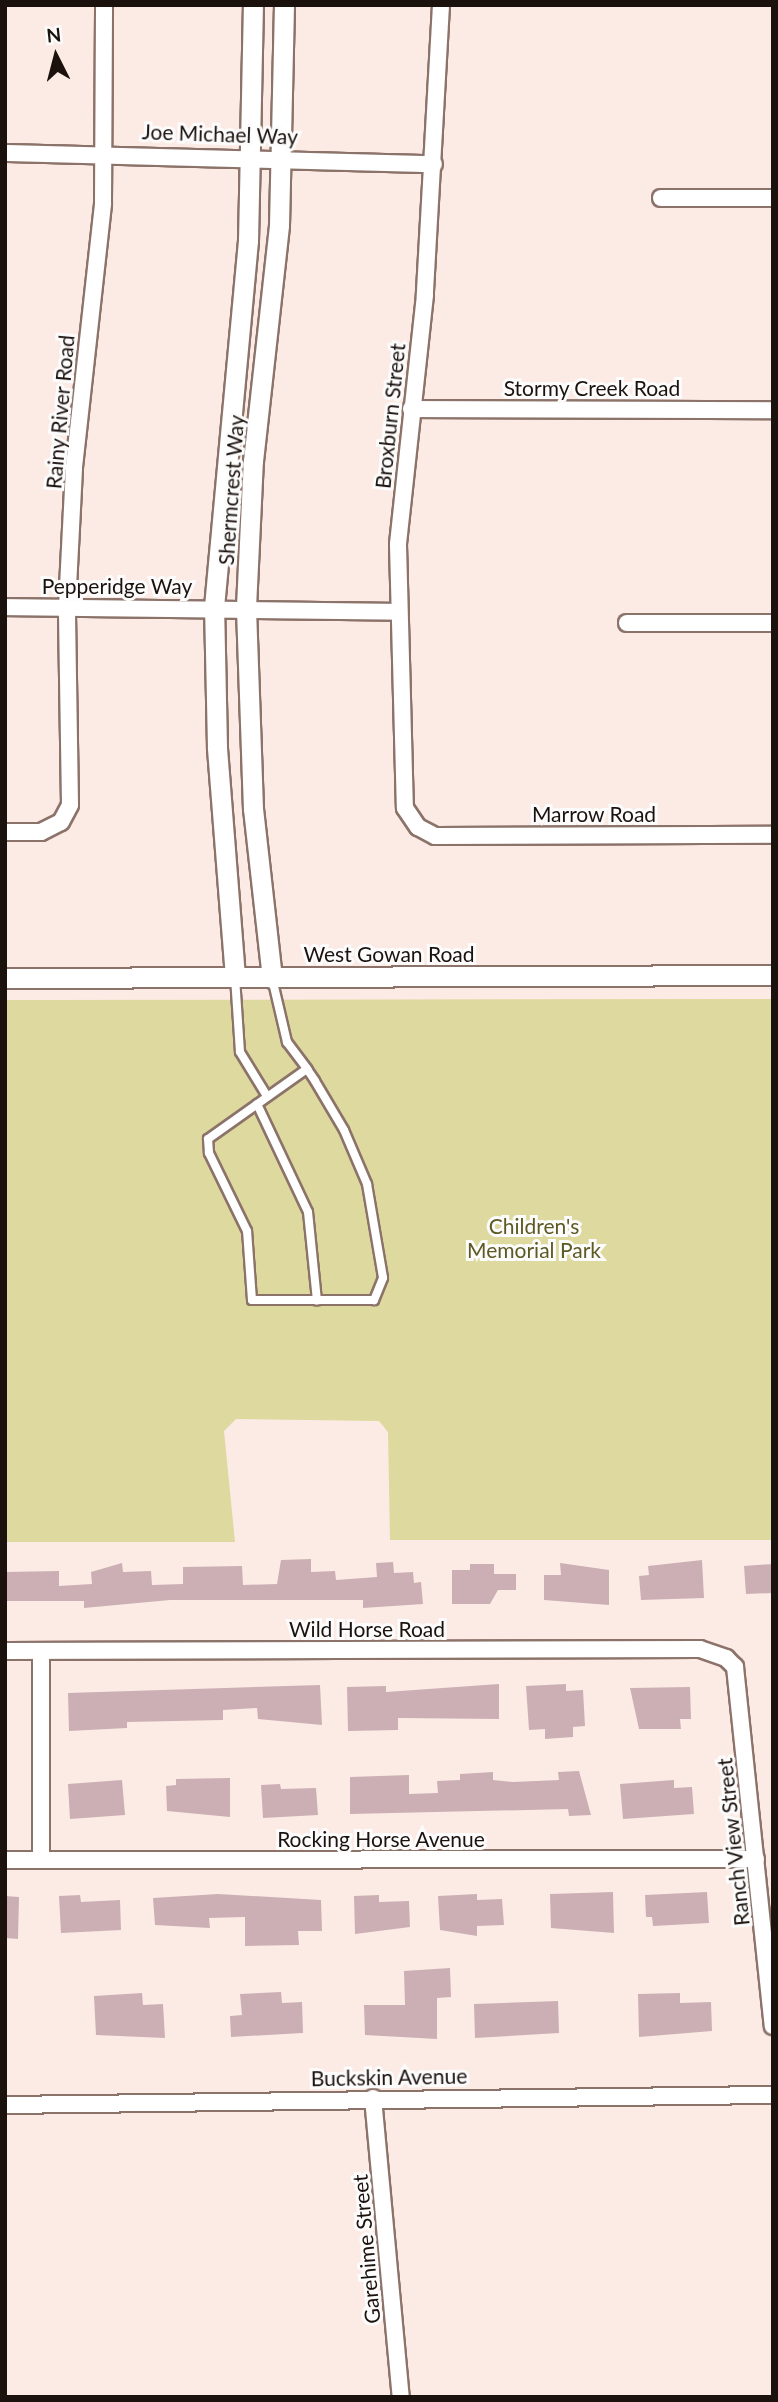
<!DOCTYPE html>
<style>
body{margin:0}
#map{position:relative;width:778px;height:2402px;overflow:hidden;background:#fcebe5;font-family:Lato,sans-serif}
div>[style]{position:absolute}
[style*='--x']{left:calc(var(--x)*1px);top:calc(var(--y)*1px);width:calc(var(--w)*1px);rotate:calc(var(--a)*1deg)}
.green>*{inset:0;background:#ded99e}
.building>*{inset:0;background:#ccafb4}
.roads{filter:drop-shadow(2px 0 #8c736a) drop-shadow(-2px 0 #8c736a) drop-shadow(0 2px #8c736a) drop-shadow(0 -2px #8c736a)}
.service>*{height:8px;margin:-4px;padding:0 4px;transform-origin:4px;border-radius:4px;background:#fff}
.minor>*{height:16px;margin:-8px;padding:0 8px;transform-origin:8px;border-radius:8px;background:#fff}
.tertiary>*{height:19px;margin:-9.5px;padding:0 9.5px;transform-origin:9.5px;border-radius:9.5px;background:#fff}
span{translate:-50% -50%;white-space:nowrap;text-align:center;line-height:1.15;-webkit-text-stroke:6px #fcfcfc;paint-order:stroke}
.street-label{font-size:21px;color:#1b120e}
.park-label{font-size:21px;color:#5e5923}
.frame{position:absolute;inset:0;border:7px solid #1b120e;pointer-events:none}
.north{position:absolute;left:21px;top:21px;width:70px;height:70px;-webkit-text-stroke:5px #fcfcfc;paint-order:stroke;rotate:354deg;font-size:19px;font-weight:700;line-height:28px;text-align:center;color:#1b120e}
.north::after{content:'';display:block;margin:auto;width:24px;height:32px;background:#1b120e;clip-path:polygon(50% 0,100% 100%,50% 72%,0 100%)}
</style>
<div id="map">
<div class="green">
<i style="clip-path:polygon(773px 999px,773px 1540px,390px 1540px,388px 1432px,379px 1421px,236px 1419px,224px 1431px,235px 1542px,5px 1542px,5px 1000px)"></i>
</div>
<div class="building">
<i style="clip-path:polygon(311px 1559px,311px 1572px,335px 1571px,336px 1580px,377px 1577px,376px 1563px,393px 1562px,394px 1573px,413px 1572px,414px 1583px,421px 1582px,423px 1604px,363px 1608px,363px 1600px,170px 1600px,84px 1608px,84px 1601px,5px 1601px,5px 1572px,59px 1571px,59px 1586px,92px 1584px,91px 1572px,122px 1563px,123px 1572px,151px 1571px,152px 1585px,183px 1584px,183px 1567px,242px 1566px,243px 1585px,277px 1584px,281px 1560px)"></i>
<i style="clip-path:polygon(702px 1560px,704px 1598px,641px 1600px,639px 1576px,649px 1575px,648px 1566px)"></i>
<i style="clip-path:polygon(560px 1563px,609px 1570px,609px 1605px,544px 1600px,544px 1575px,561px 1575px)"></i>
<i style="clip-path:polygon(470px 1564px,494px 1564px,494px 1574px,516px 1574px,516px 1590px,498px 1590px,490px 1604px,452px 1604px,452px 1570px,470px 1570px)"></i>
<i style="clip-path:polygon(773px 1564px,773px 1593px,746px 1594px,744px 1566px)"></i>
<i style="clip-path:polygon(499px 1684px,499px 1719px,398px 1718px,398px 1730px,348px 1731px,347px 1687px,386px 1686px,386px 1692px)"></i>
<i style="clip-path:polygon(566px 1684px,566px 1691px,583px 1690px,585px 1726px,573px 1727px,573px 1737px,545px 1739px,545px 1729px,529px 1730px,526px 1686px)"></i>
<i style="clip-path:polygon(320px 1685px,322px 1725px,258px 1719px,257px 1708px,223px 1710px,223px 1720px,127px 1722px,127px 1728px,69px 1731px,68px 1693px)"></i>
<i style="clip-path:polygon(690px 1687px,691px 1719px,680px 1719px,681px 1729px,639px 1729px,630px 1688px)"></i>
<i style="clip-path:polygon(579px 1771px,591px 1815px,569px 1816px,568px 1809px,350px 1814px,350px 1777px,409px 1775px,409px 1794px,438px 1793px,437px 1781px,460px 1780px,460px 1774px,493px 1772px,493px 1780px,513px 1782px,559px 1780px,558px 1772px)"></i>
<i style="clip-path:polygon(230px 1778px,230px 1817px,167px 1811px,166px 1786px,176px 1785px,176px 1779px)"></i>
<i style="clip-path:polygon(122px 1780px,125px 1815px,70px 1819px,68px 1784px)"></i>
<i style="clip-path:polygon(674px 1780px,674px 1788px,692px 1787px,694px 1814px,623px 1819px,620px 1784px)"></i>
<i style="clip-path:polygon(280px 1784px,281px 1789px,316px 1788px,318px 1815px,263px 1818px,261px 1785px)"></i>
<i style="clip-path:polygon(613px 1892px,614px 1933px,551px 1928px,550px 1894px)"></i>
<i style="clip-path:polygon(707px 1892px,709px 1923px,653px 1926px,652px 1917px,646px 1917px,645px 1895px)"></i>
<i style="clip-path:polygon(218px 1894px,321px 1900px,322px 1931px,298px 1931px,299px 1945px,245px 1946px,245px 1917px,209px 1918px,210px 1928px,155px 1925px,153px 1898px)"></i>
<i style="clip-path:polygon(477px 1894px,477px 1900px,502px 1899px,504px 1925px,477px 1926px,477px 1936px,440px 1930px,438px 1896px)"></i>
<i style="clip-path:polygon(80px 1895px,81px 1902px,120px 1900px,121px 1930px,61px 1933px,59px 1896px)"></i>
<i style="clip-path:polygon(379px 1895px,379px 1902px,409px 1901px,410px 1927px,355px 1934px,354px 1896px)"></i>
<i style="clip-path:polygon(5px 1896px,19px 1897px,18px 1939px,5px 1938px)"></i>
<i style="clip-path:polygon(450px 1968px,451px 1997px,437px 1998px,437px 2039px,365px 2035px,364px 2005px,405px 2005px,404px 1971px)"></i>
<i style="clip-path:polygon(281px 1992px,282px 2003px,302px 2002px,303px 2033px,231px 2037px,230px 2016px,242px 2015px,240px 1994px)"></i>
<i style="clip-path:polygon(142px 1993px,143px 2005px,163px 2004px,165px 2038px,96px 2035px,94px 1996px)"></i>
<i style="clip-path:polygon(680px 1993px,680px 2003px,711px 2002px,712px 2031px,639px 2037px,638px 1994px)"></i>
<i style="clip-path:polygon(558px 2001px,559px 2033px,475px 2038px,474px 2004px)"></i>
</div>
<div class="roads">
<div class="service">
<i style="--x:235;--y:977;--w:75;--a:86.2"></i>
<i style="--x:240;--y:1052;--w:52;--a:58.5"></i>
<i style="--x:272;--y:978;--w:66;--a:76.8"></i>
<i style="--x:287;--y:1042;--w:34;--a:53"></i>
<i style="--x:307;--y:1069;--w:14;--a:56"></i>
<i style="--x:315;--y:1081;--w:57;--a:59.4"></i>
<i style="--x:344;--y:1130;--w:59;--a:66.9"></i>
<i style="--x:367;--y:1184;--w:95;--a:80.3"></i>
<i style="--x:383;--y:1278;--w:24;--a:112"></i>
<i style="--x:374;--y:1300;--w:122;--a:180"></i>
<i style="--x:252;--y:1300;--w:69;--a:-94.1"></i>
<i style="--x:247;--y:1231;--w:87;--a:-116"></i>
<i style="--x:209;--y:1153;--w:14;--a:-94"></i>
<i style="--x:208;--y:1139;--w:121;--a:-35.3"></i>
<i style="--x:257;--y:1104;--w:119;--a:64.7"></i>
<i style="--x:308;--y:1212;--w:89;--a:84.2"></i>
</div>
<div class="minor">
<i style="--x:441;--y:5;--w:290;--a:93.2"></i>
<i style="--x:425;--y:295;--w:251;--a:96.2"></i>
<i style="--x:398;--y:545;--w:263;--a:88.5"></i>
<i style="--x:405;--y:808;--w:23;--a:56"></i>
<i style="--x:418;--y:827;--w:19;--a:28"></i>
<i style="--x:435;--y:836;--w:338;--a:-0.2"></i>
<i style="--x:5;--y:153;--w:429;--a:1.5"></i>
<i style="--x:661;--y:198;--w:112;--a:0"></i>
<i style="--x:411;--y:409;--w:362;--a:0.2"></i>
<i style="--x:5;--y:607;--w:391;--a:0.7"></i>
<i style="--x:627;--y:623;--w:146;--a:0"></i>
<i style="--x:5;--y:832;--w:36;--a:0"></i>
<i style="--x:41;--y:832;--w:22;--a:-27"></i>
<i style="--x:61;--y:822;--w:19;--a:-62"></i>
<i style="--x:70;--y:805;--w:198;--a:-90.9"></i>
<i style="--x:67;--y:607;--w:140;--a:-87.1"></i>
<i style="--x:74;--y:467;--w:266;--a:-83.7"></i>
<i style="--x:103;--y:203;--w:198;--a:-89.7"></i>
<i style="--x:5;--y:1651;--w:695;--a:-0.16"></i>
<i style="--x:700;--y:1649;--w:28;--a:19"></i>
<i style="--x:726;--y:1658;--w:13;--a:45"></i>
<i style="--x:735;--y:1667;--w:361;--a:84"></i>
<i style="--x:41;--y:1651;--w:209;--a:90"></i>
<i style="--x:5;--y:1860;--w:751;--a:-0.08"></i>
<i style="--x:373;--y:2098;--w:300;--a:84.7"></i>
<i style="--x:5;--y:2105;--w:768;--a:-0.75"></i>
</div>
<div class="tertiary">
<i style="--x:235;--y:977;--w:231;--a:-94.5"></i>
<i style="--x:217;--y:747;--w:140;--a:-91.2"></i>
<i style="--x:214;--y:607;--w:368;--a:-84.7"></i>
<i style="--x:248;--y:241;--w:236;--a:-88.8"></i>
<i style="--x:5;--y:978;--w:768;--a:-0.22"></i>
<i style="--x:272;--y:978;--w:170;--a:-96.4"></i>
<i style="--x:253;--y:809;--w:202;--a:-92"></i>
<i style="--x:246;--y:607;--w:146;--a:-87.3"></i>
<i style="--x:253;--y:461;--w:237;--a:-83.7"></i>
<i style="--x:279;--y:225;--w:220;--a:-88.7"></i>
</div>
</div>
<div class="street-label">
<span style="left:220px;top:134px;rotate:2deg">Joe Michael Way</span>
<span style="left:592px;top:388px">Stormy Creek Road</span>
<span style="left:60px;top:412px;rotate:-85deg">Rainy River Road</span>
<span style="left:390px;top:416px;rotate:-84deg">Broxburn Street</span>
<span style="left:231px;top:490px;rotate:-86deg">Shermcrest Way</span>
<span style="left:117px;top:586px">Pepperidge Way</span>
<span style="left:594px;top:814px">Marrow Road</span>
<span style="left:389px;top:954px">West Gowan Road</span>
<span style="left:367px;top:1629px">Wild Horse Road</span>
<span style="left:381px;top:1839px">Rocking Horse Avenue</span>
<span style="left:733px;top:1842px;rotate:-96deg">Ranch View Street</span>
<span style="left:389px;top:2077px;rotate:-1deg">Buckskin Avenue</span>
<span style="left:366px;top:2249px;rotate:-95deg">Garehime Street</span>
</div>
<div class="park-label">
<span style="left:534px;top:1238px">Children's<br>Memorial Park</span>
</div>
<div class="frame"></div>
<div class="north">N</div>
</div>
